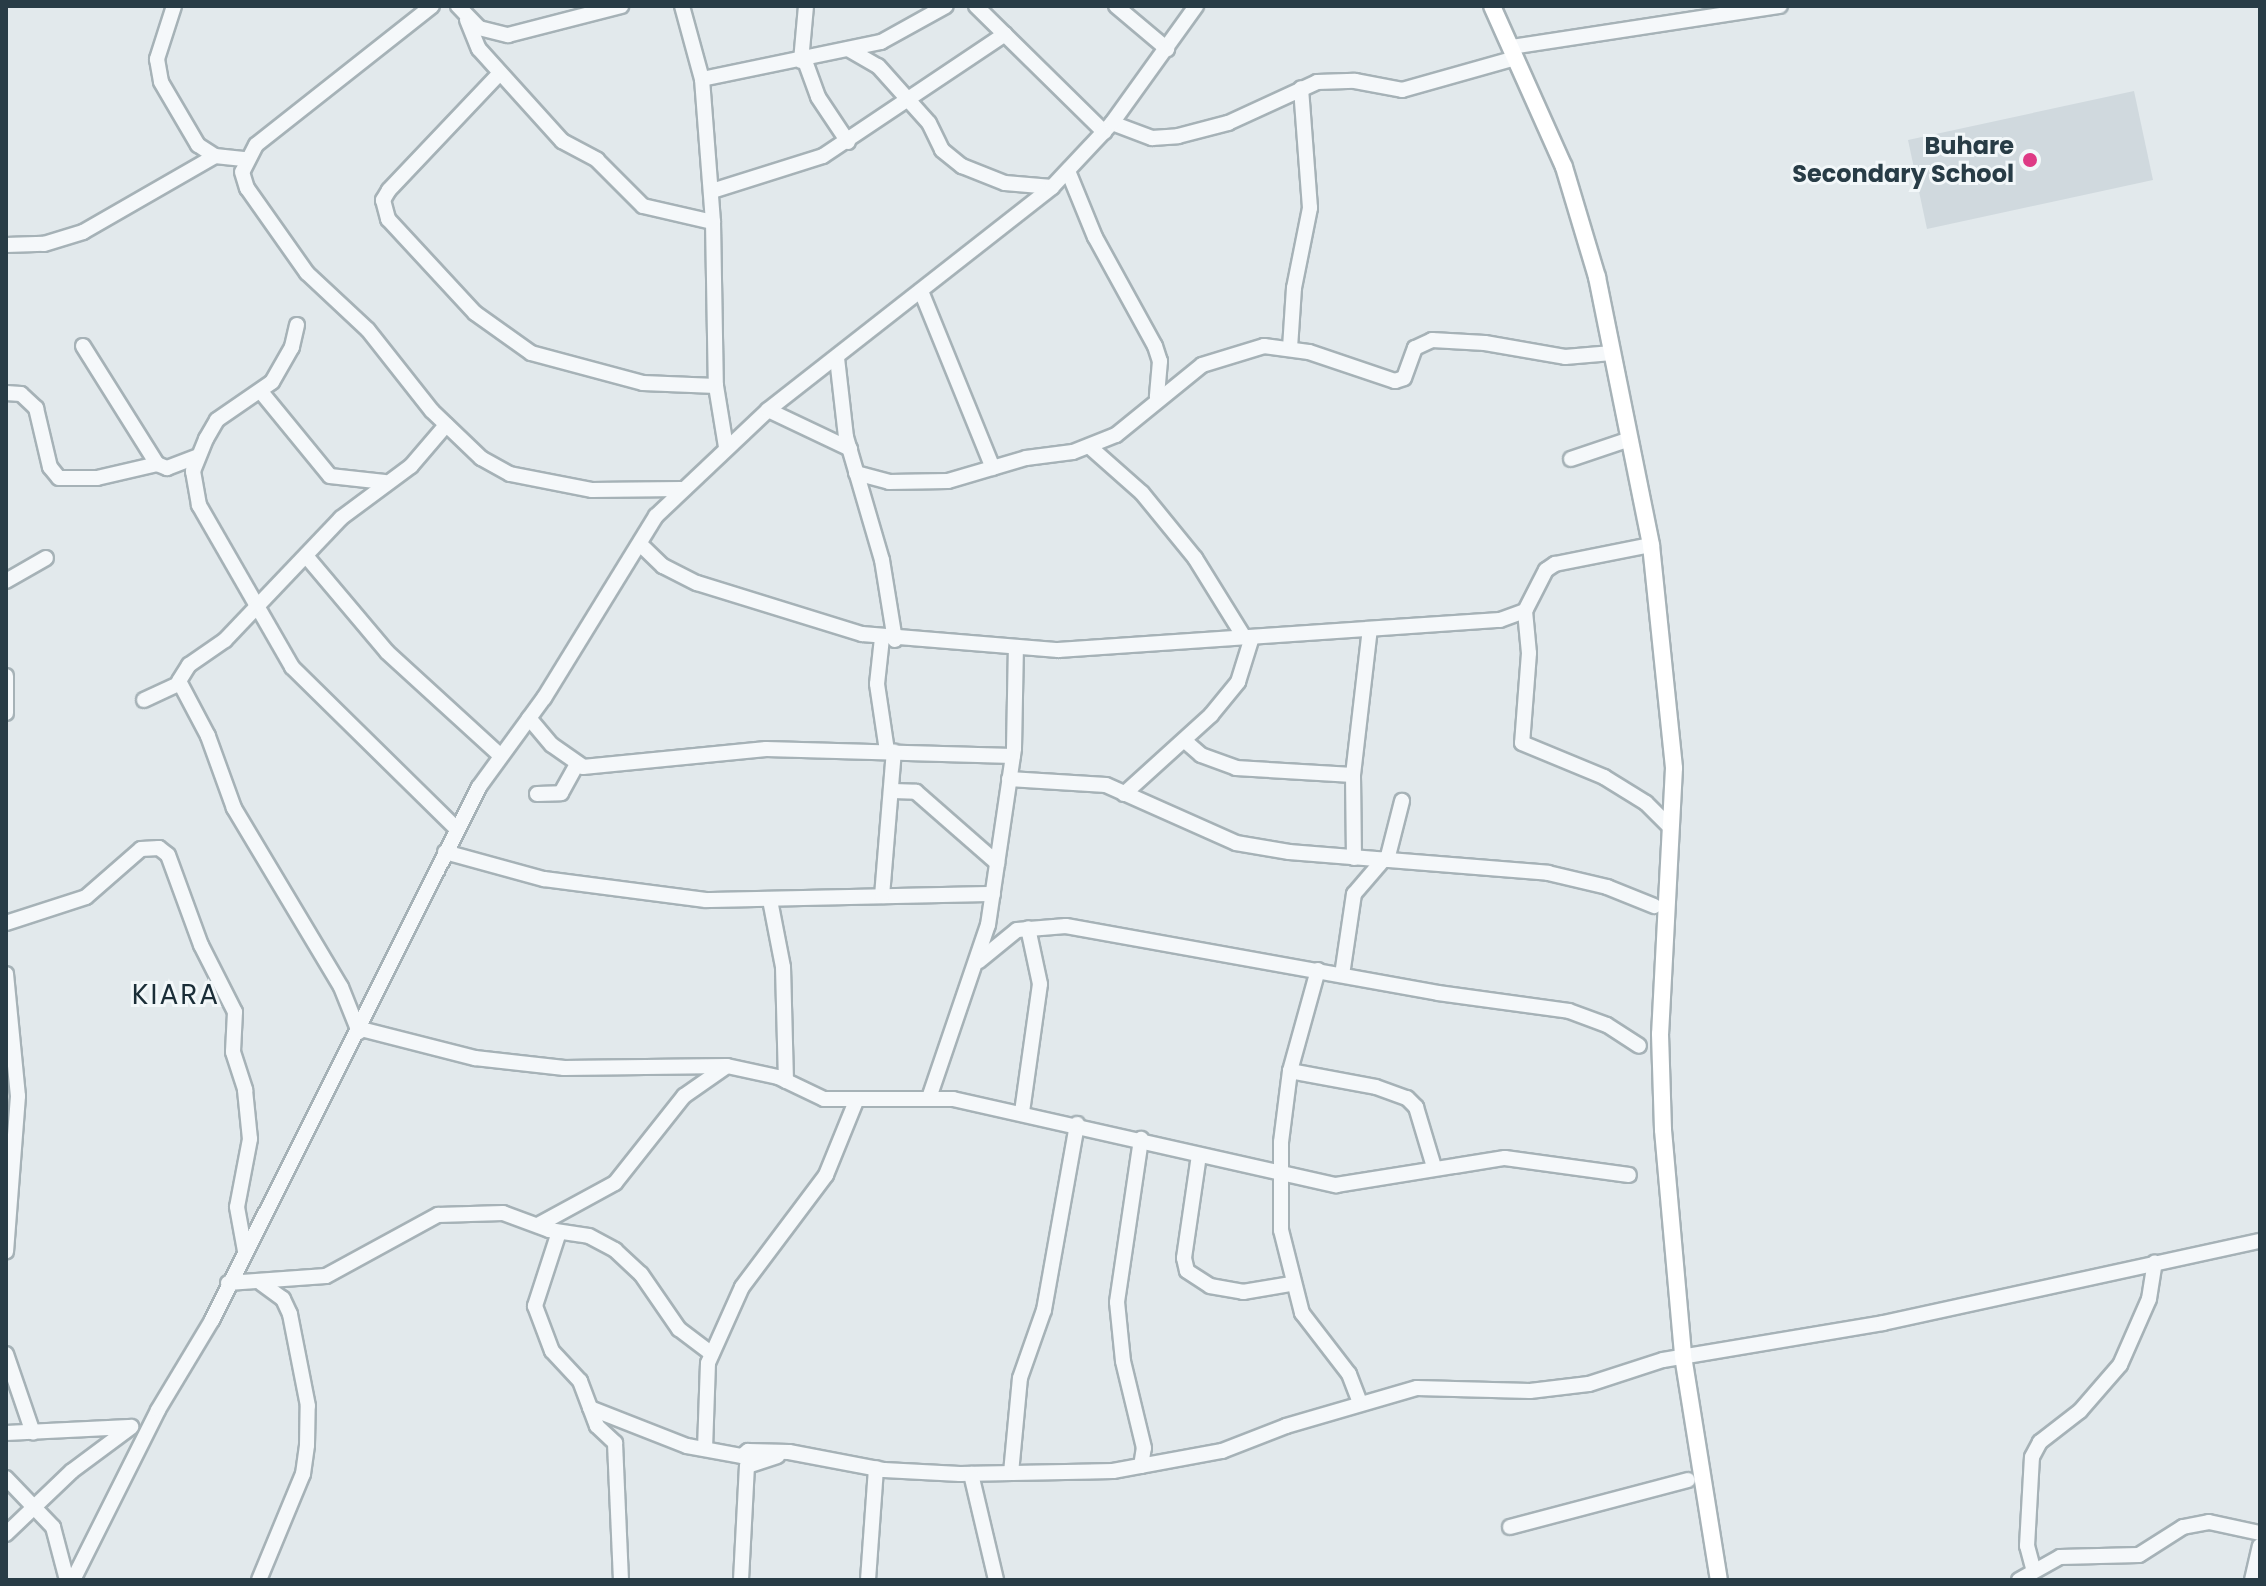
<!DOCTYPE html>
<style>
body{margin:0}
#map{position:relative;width:2266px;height:1586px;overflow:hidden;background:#e2e9ec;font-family:Poppins,sans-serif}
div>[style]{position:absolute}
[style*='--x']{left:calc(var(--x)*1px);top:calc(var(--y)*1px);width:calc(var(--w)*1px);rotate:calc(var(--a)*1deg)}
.built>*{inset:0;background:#d0d9de}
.roads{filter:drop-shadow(2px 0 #a6b2b7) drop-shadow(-2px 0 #a6b2b7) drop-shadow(0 2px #a6b2b7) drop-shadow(0 -2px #a6b2b7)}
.minor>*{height:14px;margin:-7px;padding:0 7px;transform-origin:7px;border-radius:7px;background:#f5f8fa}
.major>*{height:16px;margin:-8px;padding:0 8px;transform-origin:8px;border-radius:8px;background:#fff}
.dots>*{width:22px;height:22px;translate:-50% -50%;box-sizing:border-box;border:4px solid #f2f7f9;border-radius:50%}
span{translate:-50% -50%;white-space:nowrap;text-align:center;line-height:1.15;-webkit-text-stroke:6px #f2f7f9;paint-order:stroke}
.poi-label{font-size:24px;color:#283c46;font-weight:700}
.right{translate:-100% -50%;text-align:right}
.quarter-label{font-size:28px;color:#1a2d37;letter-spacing:2px}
.frame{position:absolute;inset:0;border:8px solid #283c46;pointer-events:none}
</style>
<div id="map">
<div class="built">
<i style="clip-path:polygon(2134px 91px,2153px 180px,1927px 229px,1908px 140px)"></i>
</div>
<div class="roads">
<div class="minor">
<i style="--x:174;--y:6;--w:56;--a:107.8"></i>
<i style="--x:157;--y:59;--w:23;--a:80"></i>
<i style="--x:161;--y:82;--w:73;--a:59.6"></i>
<i style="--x:198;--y:145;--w:20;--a:33"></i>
<i style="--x:215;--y:156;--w:31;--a:6"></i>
<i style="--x:432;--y:6;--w:224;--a:141.7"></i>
<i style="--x:256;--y:145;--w:30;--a:117"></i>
<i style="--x:242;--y:172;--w:17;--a:73"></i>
<i style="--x:247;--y:188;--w:104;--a:54.8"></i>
<i style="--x:307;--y:273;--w:83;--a:43.1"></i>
<i style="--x:368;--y:330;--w:103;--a:51.7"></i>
<i style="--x:432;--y:411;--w:68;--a:43.8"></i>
<i style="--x:481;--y:458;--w:33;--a:29"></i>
<i style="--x:510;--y:474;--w:84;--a:11"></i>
<i style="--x:592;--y:490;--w:89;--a:-0.6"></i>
<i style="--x:458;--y:6;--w:30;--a:46"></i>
<i style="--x:479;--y:28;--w:30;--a:14"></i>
<i style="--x:508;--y:35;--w:117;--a:-14.4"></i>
<i style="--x:682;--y:6;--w:76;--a:74.7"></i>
<i style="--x:702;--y:79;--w:143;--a:85.6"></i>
<i style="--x:713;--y:222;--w:164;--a:89"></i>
<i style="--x:716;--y:386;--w:62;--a:80.7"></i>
<i style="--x:976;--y:6;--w:180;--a:44.5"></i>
<i style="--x:1116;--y:6;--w:67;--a:40.1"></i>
<i style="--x:467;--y:20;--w:31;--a:68"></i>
<i style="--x:479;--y:49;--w:124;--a:47.9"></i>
<i style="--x:562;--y:141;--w:40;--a:28"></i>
<i style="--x:597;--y:160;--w:65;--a:45"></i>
<i style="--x:643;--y:206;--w:72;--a:12.9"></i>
<i style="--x:1511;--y:47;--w:272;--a:-8.7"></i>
<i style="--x:848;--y:49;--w:34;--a:30"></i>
<i style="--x:878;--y:66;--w:76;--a:48.2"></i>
<i style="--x:929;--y:123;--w:30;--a:64"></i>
<i style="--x:942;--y:150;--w:26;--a:39"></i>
<i style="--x:962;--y:166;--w:46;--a:21.6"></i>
<i style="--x:1005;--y:183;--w:47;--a:4.9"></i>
<i style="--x:801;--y:61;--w:55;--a:-84.8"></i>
<i style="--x:805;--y:61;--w:38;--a:70"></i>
<i style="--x:818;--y:97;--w:54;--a:56.3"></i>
<i style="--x:499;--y:74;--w:160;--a:133.5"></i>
<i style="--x:389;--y:190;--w:12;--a:121"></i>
<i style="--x:383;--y:200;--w:20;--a:75"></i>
<i style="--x:388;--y:219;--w:128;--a:47.2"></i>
<i style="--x:475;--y:313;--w:69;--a:35.5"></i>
<i style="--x:531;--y:353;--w:116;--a:15"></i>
<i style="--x:643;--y:383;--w:73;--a:2.4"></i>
<i style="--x:702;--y:79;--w:183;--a:-11.7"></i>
<i style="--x:881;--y:42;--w:74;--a:-29"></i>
<i style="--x:1112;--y:123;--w:43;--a:20.6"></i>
<i style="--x:1152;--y:138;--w:26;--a:-4"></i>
<i style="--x:1178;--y:136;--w:52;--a:-14.6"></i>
<i style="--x:1228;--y:123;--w:98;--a:-24.7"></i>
<i style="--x:1317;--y:82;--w:38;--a:-2"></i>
<i style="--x:1355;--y:81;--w:48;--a:10.8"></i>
<i style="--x:1402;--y:90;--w:118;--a:-15.7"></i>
<i style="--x:1068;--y:171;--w:71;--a:67.8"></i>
<i style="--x:1095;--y:237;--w:124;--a:61.2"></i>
<i style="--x:1155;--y:346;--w:16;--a:72"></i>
<i style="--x:1160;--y:361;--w:36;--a:95"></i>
<i style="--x:712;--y:191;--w:116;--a:-17.5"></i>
<i style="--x:823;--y:156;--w:219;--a:-33.8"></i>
<i style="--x:6;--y:245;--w:38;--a:-2"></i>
<i style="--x:44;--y:244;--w:41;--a:-17.1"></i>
<i style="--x:83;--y:232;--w:152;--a:-29.9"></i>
<i style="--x:921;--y:291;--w:191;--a:67.9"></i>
<i style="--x:297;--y:325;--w:23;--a:103"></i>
<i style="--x:292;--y:347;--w:40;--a:119.7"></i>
<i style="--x:272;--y:382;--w:67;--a:145.4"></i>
<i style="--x:217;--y:420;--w:22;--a:120"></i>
<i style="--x:206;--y:439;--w:35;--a:112"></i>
<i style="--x:193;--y:471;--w:35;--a:80"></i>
<i style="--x:199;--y:505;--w:187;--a:60.1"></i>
<i style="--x:292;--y:667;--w:231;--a:44.5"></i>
<i style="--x:83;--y:346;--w:139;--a:57.9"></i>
<i style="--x:157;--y:464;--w:11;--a:22"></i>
<i style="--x:167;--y:468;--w:33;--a:-21"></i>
<i style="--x:1290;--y:348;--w:60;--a:-86.2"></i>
<i style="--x:1294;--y:288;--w:82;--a:-78.7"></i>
<i style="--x:1310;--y:208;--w:120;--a:-94.3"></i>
<i style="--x:837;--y:358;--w:80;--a:83.5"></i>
<i style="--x:846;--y:437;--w:128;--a:73.7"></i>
<i style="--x:882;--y:560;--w:81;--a:80.8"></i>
<i style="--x:6;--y:393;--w:15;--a:4"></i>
<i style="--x:21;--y:394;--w:21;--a:43"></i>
<i style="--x:36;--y:408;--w:61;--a:76.7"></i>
<i style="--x:50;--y:467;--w:14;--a:51"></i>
<i style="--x:59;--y:478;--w:38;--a:0"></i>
<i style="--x:97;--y:478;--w:62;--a:-13.1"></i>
<i style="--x:262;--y:393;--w:107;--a:50.7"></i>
<i style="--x:330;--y:476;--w:55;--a:6.2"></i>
<i style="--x:768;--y:410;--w:91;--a:25.4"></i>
<i style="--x:1090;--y:447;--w:69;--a:41.5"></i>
<i style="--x:1142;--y:493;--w:84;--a:50.8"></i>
<i style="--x:1195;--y:558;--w:93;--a:58.2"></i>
<i style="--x:1571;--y:459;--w:62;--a:-18.7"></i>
<i style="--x:856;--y:473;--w:34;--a:15"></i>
<i style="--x:889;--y:482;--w:59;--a:-1"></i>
<i style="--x:948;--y:481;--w:81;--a:-16.4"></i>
<i style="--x:1026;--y:458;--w:47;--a:-7.3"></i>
<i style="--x:1073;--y:452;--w:46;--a:-21.6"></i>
<i style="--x:1116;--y:435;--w:111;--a:-39.1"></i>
<i style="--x:1202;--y:365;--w:65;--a:-17"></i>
<i style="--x:1264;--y:346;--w:45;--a:7.6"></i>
<i style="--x:1309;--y:352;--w:91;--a:18.6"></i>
<i style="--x:1395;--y:381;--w:9;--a:-18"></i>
<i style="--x:1404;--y:378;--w:32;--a:-70"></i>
<i style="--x:1415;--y:348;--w:19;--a:-25"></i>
<i style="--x:1432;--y:340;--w:53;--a:3.2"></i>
<i style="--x:1485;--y:343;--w:81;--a:9.9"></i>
<i style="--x:1565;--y:357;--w:47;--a:-4.9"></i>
<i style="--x:640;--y:544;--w:32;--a:44"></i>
<i style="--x:663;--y:566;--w:38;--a:27"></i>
<i style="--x:697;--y:583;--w:173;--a:17.2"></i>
<i style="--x:862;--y:634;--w:197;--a:4.7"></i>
<i style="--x:1058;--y:650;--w:443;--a:-3.9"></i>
<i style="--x:1500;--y:620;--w:27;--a:-20"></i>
<i style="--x:1525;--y:611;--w:46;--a:-62.9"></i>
<i style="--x:1546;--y:570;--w:11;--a:-34"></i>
<i style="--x:1555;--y:564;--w:98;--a:-11.2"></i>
<i style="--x:307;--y:557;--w:124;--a:49.9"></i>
<i style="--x:387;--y:652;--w:154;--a:42.4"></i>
<i style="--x:6;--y:581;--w:46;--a:-29.9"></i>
<i style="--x:1525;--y:611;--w:42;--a:84.6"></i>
<i style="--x:1529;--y:653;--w:90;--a:94.4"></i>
<i style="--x:1522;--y:743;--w:89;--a:22.5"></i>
<i style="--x:1604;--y:777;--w:49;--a:31.8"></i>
<i style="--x:1646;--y:803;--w:34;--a:45"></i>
<i style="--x:882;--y:638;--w:46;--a:96.2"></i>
<i style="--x:877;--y:684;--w:68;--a:81.5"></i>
<i style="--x:6;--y:676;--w:37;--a:90"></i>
<i style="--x:144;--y:700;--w:38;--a:-25"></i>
<i style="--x:529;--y:718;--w:35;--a:50"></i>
<i style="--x:552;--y:745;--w:38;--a:35"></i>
<i style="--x:583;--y:767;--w:184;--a:-5.6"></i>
<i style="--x:766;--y:749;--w:247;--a:1.6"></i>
<i style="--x:1185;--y:741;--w:21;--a:41"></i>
<i style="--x:1201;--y:755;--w:37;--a:20"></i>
<i style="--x:1236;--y:768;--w:117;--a:3.4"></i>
<i style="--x:1009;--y:779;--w:97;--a:3.5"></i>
<i style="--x:1106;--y:785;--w:142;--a:24"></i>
<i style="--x:1236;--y:843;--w:54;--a:9.6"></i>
<i style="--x:1289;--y:852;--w:260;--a:4.6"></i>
<i style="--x:1548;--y:873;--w:61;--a:13.3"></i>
<i style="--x:1607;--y:887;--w:51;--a:22"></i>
<i style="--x:893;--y:791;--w:23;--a:2"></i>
<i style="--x:916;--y:792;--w:108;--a:41.2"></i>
<i style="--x:537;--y:794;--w:24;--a:-2"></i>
<i style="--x:561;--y:793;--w:33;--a:-61"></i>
<i style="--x:1124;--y:794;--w:118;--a:-42.2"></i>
<i style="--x:1211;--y:715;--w:43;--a:-50.7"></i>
<i style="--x:1238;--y:682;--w:47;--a:-72.7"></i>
<i style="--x:445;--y:852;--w:103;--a:15.3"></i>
<i style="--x:544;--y:879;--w:163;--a:7.4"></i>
<i style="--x:706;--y:900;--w:287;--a:-1.2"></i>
<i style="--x:1354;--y:858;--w:83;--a:-90.7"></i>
<i style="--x:1353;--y:775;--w:147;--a:-83.4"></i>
<i style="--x:1387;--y:860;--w:61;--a:-75.7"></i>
<i style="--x:882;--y:896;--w:145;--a:-85.3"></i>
<i style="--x:770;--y:900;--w:68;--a:79"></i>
<i style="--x:783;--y:967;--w:114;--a:88.5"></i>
<i style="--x:6;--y:923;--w:84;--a:-18"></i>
<i style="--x:86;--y:897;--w:73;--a:-41.1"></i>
<i style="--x:141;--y:849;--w:18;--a:-3"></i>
<i style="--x:159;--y:848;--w:11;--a:38"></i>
<i style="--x:168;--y:855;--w:96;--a:69.9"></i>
<i style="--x:201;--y:945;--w:75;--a:63.1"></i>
<i style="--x:235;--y:1012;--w:40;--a:92.9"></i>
<i style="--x:233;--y:1052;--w:40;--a:72"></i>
<i style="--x:245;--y:1090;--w:49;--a:84.2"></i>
<i style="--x:250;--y:1139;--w:69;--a:100.8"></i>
<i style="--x:237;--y:1207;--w:45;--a:79.7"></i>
<i style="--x:979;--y:961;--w:49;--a:-39.2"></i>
<i style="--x:1017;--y:930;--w:49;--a:-4.7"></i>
<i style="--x:1066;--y:926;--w:378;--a:10.2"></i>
<i style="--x:1438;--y:993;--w:132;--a:7.8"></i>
<i style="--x:1569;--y:1011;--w:40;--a:20.2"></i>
<i style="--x:1607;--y:1025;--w:38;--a:33"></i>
<i style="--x:1318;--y:970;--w:105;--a:105.5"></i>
<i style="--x:1290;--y:1071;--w:72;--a:97.2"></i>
<i style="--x:1281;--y:1142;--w:88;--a:90"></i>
<i style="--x:1281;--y:1230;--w:86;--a:75.8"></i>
<i style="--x:1302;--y:1313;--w:77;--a:52.4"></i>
<i style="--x:1349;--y:1374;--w:31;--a:69"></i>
<i style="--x:6;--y:974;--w:123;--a:84.4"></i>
<i style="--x:18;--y:1096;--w:156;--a:94.4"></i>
<i style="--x:1342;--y:975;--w:82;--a:-81.6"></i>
<i style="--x:1354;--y:894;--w:46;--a:-49.4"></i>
<i style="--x:361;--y:1029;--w:118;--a:14.3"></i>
<i style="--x:475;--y:1058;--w:90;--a:6.4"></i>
<i style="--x:564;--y:1068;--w:163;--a:-0.7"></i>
<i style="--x:727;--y:1066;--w:52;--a:12.2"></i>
<i style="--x:778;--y:1077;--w:51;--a:25.6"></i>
<i style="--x:824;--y:1099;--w:129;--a:0"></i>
<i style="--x:953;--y:1099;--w:393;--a:12.7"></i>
<i style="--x:1336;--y:1185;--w:171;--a:-9.1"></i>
<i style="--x:1505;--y:1158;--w:125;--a:7.8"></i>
<i style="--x:359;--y:1032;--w:48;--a:-111.8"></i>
<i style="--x:341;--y:987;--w:209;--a:-120.9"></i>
<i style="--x:234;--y:808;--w:77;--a:-109.9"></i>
<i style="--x:208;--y:736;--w:62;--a:-117.8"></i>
<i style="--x:179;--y:681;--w:19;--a:-58"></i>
<i style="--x:189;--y:665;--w:44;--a:-34.8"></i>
<i style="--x:225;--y:640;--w:168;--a:-46.4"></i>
<i style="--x:341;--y:518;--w:87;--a:-36.6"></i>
<i style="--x:411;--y:466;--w:54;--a:-49.5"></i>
<i style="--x:1290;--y:1071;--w:87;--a:10.5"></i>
<i style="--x:1376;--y:1087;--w:33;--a:20"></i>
<i style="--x:1407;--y:1098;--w:13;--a:45"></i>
<i style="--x:1416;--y:1107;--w:63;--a:73.3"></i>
<i style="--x:929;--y:1098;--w:183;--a:-71.2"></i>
<i style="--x:988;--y:925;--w:179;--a:-81.6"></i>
<i style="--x:1014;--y:748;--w:100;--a:-88.9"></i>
<i style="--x:1022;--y:1112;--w:129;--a:-82"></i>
<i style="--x:1040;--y:984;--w:57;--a:-102.1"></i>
<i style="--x:1199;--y:1155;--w:104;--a:98.3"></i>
<i style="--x:1184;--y:1258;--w:13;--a:77"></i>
<i style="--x:1187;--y:1271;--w:27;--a:33"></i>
<i style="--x:1210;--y:1286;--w:34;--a:10"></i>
<i style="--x:1243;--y:1292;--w:49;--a:-9.5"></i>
<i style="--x:538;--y:1225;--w:88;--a:-28.6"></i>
<i style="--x:615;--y:1183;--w:111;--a:-51.6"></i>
<i style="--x:684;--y:1096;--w:52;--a:-34.9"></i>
<i style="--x:559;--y:1232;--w:78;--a:108"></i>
<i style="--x:535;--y:1306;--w:48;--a:69.3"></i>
<i style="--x:552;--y:1351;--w:41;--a:47"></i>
<i style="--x:580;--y:1381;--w:48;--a:69.3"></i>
<i style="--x:597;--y:1426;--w:25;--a:43"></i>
<i style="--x:615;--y:1443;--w:137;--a:87.5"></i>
<i style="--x:228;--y:1283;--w:98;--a:-4.1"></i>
<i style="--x:326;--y:1276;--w:128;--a:-28.6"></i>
<i style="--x:438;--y:1215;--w:65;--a:-1.8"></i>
<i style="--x:503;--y:1213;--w:49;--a:20.3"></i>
<i style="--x:549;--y:1230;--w:40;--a:8.5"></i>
<i style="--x:589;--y:1236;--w:30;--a:28"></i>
<i style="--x:615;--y:1250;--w:35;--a:43"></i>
<i style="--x:641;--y:1274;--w:67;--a:55.4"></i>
<i style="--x:679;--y:1329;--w:41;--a:37.1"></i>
<i style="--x:6;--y:1354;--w:83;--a:71.1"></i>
<i style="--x:590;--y:1408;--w:104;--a:21.4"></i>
<i style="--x:687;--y:1446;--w:56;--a:10.3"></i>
<i style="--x:742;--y:1456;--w:8;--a:-40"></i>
<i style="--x:748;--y:1451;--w:41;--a:1.4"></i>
<i style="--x:789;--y:1452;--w:97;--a:10.7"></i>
<i style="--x:884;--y:1470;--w:76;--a:3"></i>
<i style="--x:960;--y:1474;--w:153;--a:-1.1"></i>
<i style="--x:1113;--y:1471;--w:111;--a:-10.4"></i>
<i style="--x:1222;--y:1451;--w:69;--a:-21.3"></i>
<i style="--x:1286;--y:1426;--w:136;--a:-16.2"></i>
<i style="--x:1417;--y:1388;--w:113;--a:1.5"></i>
<i style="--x:1530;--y:1391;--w:59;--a:-6.8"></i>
<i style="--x:1589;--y:1384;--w:78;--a:-18"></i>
<i style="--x:1663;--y:1360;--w:223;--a:-9.5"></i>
<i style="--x:1883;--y:1323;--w:386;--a:-12.3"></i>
<i style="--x:6;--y:1433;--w:123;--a:-2.8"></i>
<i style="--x:705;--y:1449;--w:86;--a:-88"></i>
<i style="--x:708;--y:1363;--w:83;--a:-65.9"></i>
<i style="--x:742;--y:1287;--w:140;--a:-53.1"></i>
<i style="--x:826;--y:1175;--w:80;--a:-67.9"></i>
<i style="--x:1141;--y:1466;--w:18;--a:-81"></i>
<i style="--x:1144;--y:1448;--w:89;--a:-103.6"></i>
<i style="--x:1123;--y:1361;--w:59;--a:-95.8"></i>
<i style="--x:1117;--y:1302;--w:165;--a:-81.6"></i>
<i style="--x:1011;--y:1473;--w:95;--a:-84.6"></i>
<i style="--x:1020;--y:1378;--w:72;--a:-70.6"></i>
<i style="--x:1044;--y:1310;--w:189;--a:-79.9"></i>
<i style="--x:971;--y:1474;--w:109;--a:76.7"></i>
<i style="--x:6;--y:1478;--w:68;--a:46.2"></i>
<i style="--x:53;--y:1527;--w:55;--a:75.2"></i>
<i style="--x:1510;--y:1527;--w:184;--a:-14.8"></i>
<i style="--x:6;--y:1534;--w:91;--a:-43.7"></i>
<i style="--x:72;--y:1471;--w:74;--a:-36.7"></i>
<i style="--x:2033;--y:1568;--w:23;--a:-105"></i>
<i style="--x:2027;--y:1546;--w:89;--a:-86.8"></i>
<i style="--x:2032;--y:1457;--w:17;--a:-62"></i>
<i style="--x:2040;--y:1442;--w:51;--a:-37.8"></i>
<i style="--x:2080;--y:1411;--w:61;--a:-49"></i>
<i style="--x:2120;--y:1365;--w:72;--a:-66.3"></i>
<i style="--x:2149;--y:1299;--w:37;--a:-81"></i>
<i style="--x:73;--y:1580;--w:190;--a:-63.4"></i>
<i style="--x:158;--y:1410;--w:105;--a:-59"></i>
<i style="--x:212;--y:1320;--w:596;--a:-63.39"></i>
<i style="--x:479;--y:787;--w:110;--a:-53.9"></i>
<i style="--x:544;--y:698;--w:214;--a:-58.4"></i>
<i style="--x:656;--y:516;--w:154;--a:-43.4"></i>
<i style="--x:768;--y:410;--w:361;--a:-38.1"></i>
<i style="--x:1052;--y:187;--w:88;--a:-46.8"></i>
<i style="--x:1112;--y:123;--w:144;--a:-54.3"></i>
<i style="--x:259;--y:1580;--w:115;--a:-67.5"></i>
<i style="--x:303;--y:1474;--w:29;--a:-82"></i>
<i style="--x:307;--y:1445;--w:39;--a:-89"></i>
<i style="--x:308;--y:1406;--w:94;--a:-101.1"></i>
<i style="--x:290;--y:1314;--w:17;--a:-115"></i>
<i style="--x:283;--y:1299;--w:27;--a:-144"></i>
<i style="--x:741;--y:1580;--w:114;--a:-87"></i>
<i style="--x:747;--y:1466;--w:32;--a:-18"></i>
<i style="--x:868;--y:1580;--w:112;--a:-85.9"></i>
<i style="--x:2019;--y:1580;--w:47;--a:-29.3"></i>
<i style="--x:2060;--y:1557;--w:79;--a:-1.5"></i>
<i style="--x:2139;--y:1555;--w:52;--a:-32.5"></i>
<i style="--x:2183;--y:1527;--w:26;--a:-11"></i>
<i style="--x:2209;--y:1522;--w:52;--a:12.2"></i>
<i style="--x:2252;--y:1580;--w:35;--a:-77"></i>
</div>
<div class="major">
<i style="--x:1492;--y:6;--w:176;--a:65.9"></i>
<i style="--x:1564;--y:167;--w:115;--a:73.3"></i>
<i style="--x:1597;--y:277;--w:273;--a:78.6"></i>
<i style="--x:1651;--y:545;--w:224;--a:84.1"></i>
<i style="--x:1674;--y:768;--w:266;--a:93"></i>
<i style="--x:1660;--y:1034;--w:96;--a:88.2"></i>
<i style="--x:1663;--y:1130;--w:227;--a:84.9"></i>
<i style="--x:1683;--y:1356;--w:227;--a:80.9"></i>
</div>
</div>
<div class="dots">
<i style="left:2030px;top:160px;background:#de3a85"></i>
</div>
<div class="poi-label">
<span class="right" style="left:2014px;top:160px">Buhare<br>Secondary School</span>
</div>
<div class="quarter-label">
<span style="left:176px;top:995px">KIARA</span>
</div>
<div class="frame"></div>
</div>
